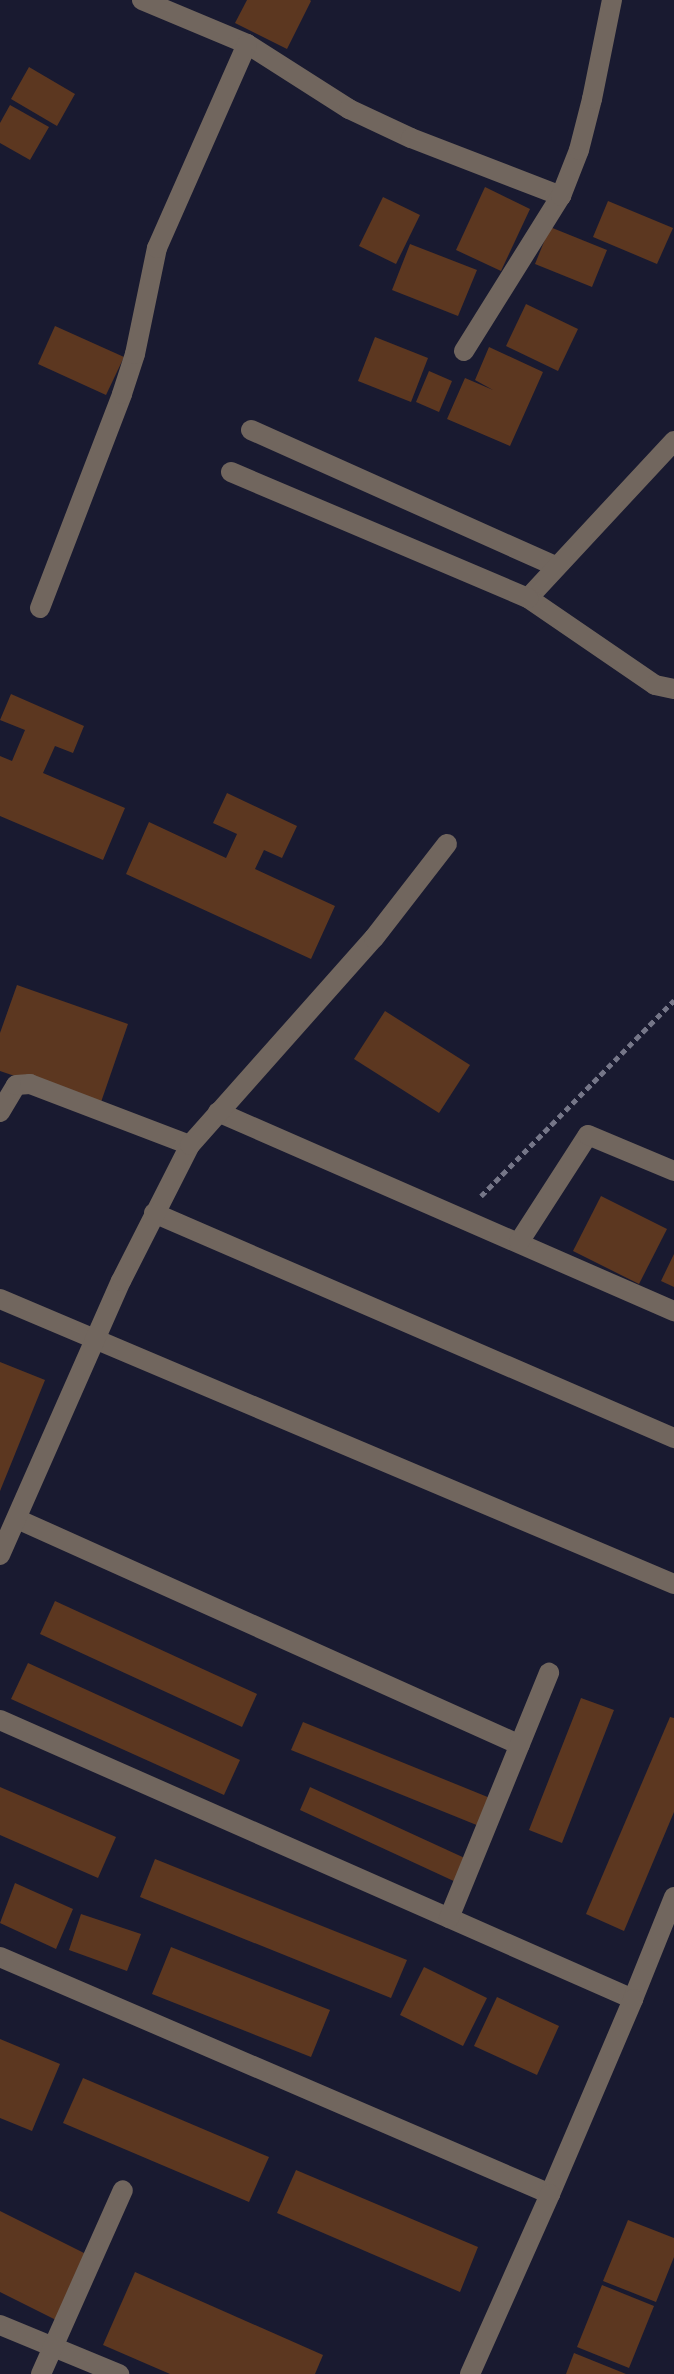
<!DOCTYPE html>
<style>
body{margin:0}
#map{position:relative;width:674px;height:2374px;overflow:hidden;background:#191a30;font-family:Bitter,serif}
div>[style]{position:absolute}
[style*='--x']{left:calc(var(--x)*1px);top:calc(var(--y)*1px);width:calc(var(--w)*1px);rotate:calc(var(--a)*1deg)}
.building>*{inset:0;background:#5c3720}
.path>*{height:5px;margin-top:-2.5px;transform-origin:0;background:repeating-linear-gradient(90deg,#757688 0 6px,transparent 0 10px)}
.minor>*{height:20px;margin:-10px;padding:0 10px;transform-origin:10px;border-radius:10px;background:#71665e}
span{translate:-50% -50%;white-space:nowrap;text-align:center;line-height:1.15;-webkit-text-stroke:6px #191a30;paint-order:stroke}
</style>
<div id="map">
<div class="building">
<i style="clip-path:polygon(247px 0,310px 0,311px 1px,287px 49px,235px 23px)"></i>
<i style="clip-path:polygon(29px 67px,75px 94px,57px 126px,11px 99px)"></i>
<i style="clip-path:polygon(10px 105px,49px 127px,30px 160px,0 143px,0 123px)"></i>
<i style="clip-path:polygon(485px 187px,530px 209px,501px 271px,456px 250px)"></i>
<i style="clip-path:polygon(383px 197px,420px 215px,396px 264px,359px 246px)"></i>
<i style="clip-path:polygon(608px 201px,673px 228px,657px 264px,593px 237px)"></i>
<i style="clip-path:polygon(550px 227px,607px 250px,592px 287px,535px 264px)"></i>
<i style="clip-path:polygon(410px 244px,477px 270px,458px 316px,392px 290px)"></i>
<i style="clip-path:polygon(526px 304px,578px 329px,558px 371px,506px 346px)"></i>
<i style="clip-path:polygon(55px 326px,124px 357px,106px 395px,38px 364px)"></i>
<i style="clip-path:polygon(375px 337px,428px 358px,411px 402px,358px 381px)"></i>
<i style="clip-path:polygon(489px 347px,543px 372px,510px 446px,447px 419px,465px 378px,493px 390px,475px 380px)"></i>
<i style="clip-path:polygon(429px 371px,452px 381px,439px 412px,416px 402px)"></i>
<i style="clip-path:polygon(11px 694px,84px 726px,73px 753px,55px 746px,43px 773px,125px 808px,103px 860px,0 816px,0 756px,12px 761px,25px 730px,0 720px)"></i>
<i style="clip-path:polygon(227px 793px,297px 826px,282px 858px,264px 850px,255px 869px,335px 906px,311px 959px,126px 874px,149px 822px,226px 858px,237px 834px,213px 823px)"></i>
<i style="clip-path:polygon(17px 985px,128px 1024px,100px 1105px,0 1071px,0 1033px)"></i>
<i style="clip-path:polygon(385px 1011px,470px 1065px,439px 1113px,354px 1059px)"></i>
<i style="clip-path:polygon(601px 1196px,667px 1229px,639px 1284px,573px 1251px)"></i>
<i style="clip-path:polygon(674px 1254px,674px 1287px,661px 1281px)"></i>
<i style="clip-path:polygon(0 1362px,45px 1380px,0 1491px)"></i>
<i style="clip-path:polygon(55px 1601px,257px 1694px,242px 1727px,40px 1634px)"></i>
<i style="clip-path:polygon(28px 1663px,240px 1760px,224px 1795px,11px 1699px)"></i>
<i style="clip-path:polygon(581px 1698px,614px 1710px,562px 1843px,529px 1830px)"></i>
<i style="clip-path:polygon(670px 1717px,674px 1718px,674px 1812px,624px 1931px,586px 1914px)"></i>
<i style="clip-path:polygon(303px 1722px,495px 1800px,484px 1828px,291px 1750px)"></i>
<i style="clip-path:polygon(0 1787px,116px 1837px,98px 1878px,0 1835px)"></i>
<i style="clip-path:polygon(310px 1787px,469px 1860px,458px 1883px,300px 1810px)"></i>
<i style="clip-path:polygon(155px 1859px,407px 1960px,391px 1998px,140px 1897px)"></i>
<i style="clip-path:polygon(15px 1883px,73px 1909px,56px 1949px,0 1923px)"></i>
<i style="clip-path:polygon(81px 1914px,141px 1934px,127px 1971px,69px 1950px)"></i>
<i style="clip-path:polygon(171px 1947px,330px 2010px,311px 2057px,152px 1994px)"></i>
<i style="clip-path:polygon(424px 1967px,487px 1998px,463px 2046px,400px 2015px)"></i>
<i style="clip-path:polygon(497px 1997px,559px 2026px,537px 2075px,474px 2046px)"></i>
<i style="clip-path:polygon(0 2039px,60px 2064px,32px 2131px,0 2118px)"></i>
<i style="clip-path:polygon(83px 2078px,269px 2157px,249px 2202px,63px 2123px)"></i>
<i style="clip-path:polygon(296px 2170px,478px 2247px,460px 2292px,277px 2213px)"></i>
<i style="clip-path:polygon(0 2211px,92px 2257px,60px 2322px,0 2292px)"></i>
<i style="clip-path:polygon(628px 2220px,674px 2238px,674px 2257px,656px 2302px,603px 2281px)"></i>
<i style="clip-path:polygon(135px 2272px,323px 2355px,315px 2374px,170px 2374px,103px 2345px)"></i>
<i style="clip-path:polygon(602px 2285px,654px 2306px,629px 2368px,577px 2347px)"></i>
<i style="clip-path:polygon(574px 2353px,626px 2374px,566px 2374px)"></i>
</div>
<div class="path">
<i style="--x:481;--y:1196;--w:275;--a:-45.4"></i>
</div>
<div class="minor">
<i style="--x:142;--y:0;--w:114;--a:22.7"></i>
<i style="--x:247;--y:44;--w:121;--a:32.5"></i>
<i style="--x:349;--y:109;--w:68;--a:25.1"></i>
<i style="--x:411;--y:138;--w:161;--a:21.1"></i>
<i style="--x:464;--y:351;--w:183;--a:-58"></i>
<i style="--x:561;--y:196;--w:49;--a:-68.6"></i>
<i style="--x:579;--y:150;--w:53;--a:-75.7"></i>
<i style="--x:592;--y:99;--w:101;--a:-78.6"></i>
<i style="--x:251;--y:430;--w:333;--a:24.1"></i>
<i style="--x:674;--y:441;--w:214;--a:132.9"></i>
<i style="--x:528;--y:598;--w:154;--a:34.4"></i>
<i style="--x:655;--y:685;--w:19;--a:12"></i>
<i style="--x:231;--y:472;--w:323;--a:23"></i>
<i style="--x:40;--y:608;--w:229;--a:-69"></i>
<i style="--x:122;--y:394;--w:42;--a:-72"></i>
<i style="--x:135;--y:354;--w:108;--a:-78.3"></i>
<i style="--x:157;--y:248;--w:223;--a:-66.2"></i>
<i style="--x:0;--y:1112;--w:31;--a:-59"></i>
<i style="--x:16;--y:1085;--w:14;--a:-4"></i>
<i style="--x:30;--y:1084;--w:171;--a:20.9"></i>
<i style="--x:218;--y:1112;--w:498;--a:23.6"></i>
<i style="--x:154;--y:1213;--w:567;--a:23.4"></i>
<i style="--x:519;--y:1242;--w:127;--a:-57.2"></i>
<i style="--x:588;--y:1135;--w:93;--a:22.7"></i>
<i style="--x:0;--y:1299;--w:732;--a:22.92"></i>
<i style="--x:17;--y:1519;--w:551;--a:24.19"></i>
<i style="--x:0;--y:1555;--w:300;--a:-66.2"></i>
<i style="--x:121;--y:1281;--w:153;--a:-63.1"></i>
<i style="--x:190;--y:1145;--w:277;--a:-48.4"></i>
<i style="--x:374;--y:938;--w:119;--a:-52.2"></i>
<i style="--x:0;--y:1720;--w:692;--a:23.79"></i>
<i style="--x:633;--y:1999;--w:110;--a:-68.1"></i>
<i style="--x:449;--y:1918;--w:265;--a:-67.8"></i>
<i style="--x:0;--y:1957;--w:599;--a:23.31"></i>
<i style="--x:550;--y:2194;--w:212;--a:-66.9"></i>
<i style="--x:0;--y:2325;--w:129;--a:22.4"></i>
<i style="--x:41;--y:2374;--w:201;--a:-66"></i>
<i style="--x:470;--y:2374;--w:197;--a:-66"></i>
</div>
</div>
